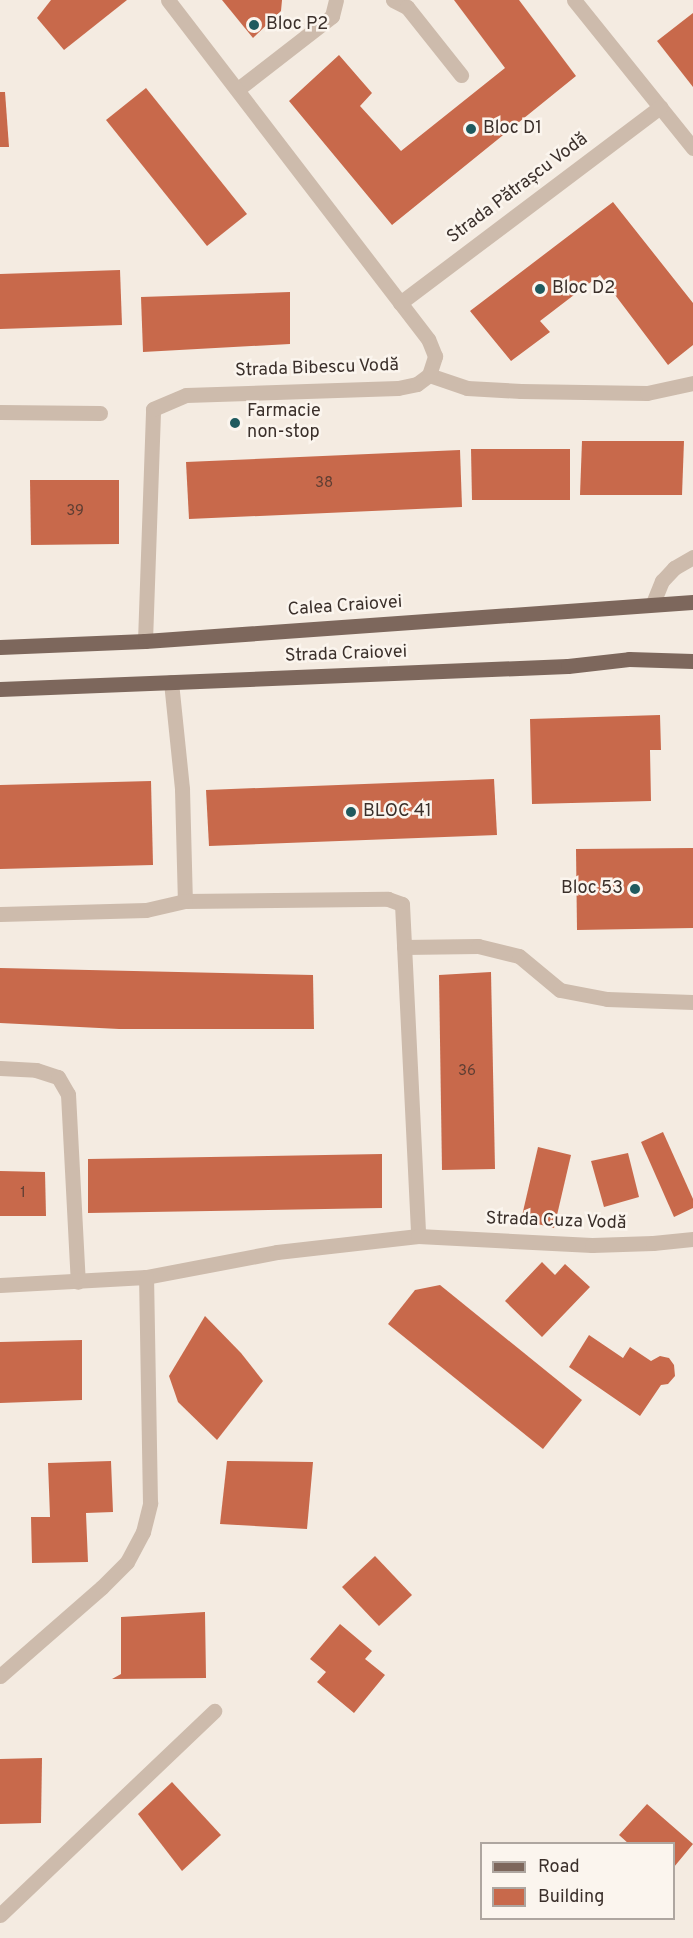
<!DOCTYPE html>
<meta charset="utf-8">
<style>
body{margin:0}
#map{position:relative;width:693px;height:1938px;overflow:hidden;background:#f4ebe1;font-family:Overpass,sans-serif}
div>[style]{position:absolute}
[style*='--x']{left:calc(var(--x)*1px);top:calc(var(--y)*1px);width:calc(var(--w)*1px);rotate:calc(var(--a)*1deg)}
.building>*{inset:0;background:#c8694b}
.minor>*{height:15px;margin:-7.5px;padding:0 7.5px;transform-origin:7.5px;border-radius:7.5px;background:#cdbbac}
.major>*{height:15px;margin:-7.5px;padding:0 7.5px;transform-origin:7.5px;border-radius:7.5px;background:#7d675c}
.dots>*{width:16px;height:16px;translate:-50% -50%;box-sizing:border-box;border:3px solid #fbf5ee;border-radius:50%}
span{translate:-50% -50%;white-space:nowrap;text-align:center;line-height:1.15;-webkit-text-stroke:5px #fbf5ee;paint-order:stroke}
.number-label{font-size:15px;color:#5e3e33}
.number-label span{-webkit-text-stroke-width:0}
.poi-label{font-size:18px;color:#3b302b}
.left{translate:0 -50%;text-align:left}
.right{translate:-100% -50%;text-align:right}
.street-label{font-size:18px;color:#3b302b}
.legend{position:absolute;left:480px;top:1842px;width:195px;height:78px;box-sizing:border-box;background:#fbf5ee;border:2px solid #aea6a0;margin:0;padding:8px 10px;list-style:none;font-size:18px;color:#3b302b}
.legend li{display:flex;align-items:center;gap:12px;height:30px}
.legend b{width:30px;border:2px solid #aea6a0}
</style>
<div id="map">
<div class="building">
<i style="clip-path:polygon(51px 0,127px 0,64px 50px,37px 18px)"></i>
<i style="clip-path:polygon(222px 0,282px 0,281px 11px,253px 38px)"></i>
<i style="clip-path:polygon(454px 0,519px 0,576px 76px,392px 225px,289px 101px,339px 55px,372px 93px,360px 106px,401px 151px,505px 68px)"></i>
<i style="clip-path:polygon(693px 13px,693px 87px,657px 41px)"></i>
<i style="clip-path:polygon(146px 88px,247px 214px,207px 246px,106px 120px)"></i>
<i style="clip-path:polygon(0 92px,5px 92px,9px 147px,0 147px)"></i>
<i style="clip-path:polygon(613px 202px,693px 303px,693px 345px,668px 365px,600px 275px,540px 321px,550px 332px,511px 361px,470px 311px)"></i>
<i style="clip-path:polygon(120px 270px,122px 325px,0 329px,0 274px)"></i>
<i style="clip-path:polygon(290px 292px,290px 344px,143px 352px,141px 297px)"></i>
<i style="clip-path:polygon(582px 441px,684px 441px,682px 495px,580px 495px)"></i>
<i style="clip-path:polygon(471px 449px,570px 449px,570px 500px,472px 500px)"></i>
<i style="clip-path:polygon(460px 450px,462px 507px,189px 519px,186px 462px)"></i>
<i style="clip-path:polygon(30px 480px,119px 480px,119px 544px,31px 545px)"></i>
<i style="clip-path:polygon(660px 715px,661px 750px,650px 750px,651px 801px,532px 804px,530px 719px)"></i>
<i style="clip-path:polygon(494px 779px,497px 835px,209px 846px,206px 790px)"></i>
<i style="clip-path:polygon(151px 781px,153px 865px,0 869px,0 785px)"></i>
<i style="clip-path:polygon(693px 848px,693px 928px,577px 930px,576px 849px)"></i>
<i style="clip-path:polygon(0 968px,313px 975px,314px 1029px,119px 1029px,0 1023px)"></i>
<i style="clip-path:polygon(491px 972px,495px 1169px,442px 1170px,439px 975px)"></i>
<i style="clip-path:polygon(663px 1132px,693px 1199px,693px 1208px,674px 1217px,641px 1142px)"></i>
<i style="clip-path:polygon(538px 1147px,571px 1155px,554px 1228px,521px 1220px)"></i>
<i style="clip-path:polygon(628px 1153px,639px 1197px,604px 1207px,591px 1161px)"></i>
<i style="clip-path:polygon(382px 1154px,382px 1208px,88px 1213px,88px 1159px)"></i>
<i style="clip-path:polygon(0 1171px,45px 1172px,46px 1216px,0 1216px)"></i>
<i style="clip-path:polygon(542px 1262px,555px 1275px,565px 1264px,590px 1287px,542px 1337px,505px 1301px)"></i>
<i style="clip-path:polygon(440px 1285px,582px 1400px,543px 1449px,388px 1324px,415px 1290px)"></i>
<i style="clip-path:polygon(205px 1316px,241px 1353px,263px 1381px,217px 1440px,178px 1402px,169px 1376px)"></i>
<i style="clip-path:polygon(589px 1335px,623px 1358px,630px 1347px,651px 1361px,660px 1356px,669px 1358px,674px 1365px,675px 1376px,668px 1384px,661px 1385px,640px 1416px,569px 1367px)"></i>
<i style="clip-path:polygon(82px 1340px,82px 1400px,0 1403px,0 1342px)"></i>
<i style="clip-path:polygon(111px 1461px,113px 1512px,86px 1513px,88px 1562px,32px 1563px,31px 1517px,50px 1517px,48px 1463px)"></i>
<i style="clip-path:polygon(227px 1461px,313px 1462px,307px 1529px,220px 1524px)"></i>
<i style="clip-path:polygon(375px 1556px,412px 1595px,379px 1626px,342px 1587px)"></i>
<i style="clip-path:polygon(205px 1612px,206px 1678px,112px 1679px,121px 1674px,121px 1617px)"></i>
<i style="clip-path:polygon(340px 1624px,372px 1651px,365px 1659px,385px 1675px,354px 1713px,317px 1682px,326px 1672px,310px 1659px)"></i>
<i style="clip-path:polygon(42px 1758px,41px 1823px,0 1824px,0 1759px)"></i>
<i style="clip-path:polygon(172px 1782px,221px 1835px,182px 1871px,138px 1814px)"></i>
<i style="clip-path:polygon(647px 1804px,693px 1844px,674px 1867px,674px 1844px,629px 1844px,619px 1835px)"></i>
</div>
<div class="minor">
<i style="--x:393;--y:0;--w:16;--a:27"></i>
<i style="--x:407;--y:7;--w:87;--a:51.5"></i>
<i style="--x:574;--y:0;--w:190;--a:51.2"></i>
<i style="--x:238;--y:89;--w:119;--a:-37.8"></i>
<i style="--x:332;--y:16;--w:16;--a:-76"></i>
<i style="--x:400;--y:303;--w:326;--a:-37"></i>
<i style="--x:429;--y:375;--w:40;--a:18.9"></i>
<i style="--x:467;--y:388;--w:54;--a:3.2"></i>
<i style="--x:521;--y:391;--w:126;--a:0.9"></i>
<i style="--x:647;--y:393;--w:47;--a:-12.3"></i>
<i style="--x:0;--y:412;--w:100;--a:0.6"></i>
<i style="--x:653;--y:603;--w:24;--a:-68"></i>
<i style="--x:662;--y:581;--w:18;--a:-47"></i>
<i style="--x:674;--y:568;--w:22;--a:-30"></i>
<i style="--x:145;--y:641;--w:232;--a:-88"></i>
<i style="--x:153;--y:409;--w:36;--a:-23"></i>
<i style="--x:186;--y:395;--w:212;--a:-1.9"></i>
<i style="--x:398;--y:388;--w:19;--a:-12"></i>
<i style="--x:417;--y:384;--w:15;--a:-37"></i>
<i style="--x:429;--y:375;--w:20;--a:-72"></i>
<i style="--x:435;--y:356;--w:18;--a:-112"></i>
<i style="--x:428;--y:339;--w:427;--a:-127.5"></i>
<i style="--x:171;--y:682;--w:108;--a:84.1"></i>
<i style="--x:182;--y:789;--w:112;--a:88.5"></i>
<i style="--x:185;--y:901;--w:203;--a:-0.6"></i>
<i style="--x:388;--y:899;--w:15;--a:20"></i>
<i style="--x:402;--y:904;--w:332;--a:87.2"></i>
<i style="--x:0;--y:914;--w:146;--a:-1.6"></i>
<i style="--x:146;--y:910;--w:40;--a:-13"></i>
<i style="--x:404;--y:947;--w:74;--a:-0.8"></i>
<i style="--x:478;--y:946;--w:42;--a:13.7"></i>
<i style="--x:519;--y:956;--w:53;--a:39.7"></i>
<i style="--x:560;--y:990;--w:48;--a:10.8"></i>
<i style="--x:607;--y:999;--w:86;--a:2"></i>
<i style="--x:0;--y:1068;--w:36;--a:3"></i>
<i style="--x:36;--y:1070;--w:23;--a:18"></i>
<i style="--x:58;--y:1077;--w:20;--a:60"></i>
<i style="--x:68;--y:1094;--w:188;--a:87"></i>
<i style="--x:0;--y:1285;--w:146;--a:-3.1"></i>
<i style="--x:146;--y:1277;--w:133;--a:-10.8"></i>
<i style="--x:277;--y:1252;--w:142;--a:-6.5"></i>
<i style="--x:418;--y:1236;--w:174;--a:3"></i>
<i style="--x:592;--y:1245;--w:61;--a:-1.9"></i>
<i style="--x:653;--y:1243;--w:40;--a:-5.7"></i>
<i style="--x:0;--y:1676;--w:135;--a:-41.1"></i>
<i style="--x:102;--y:1587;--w:35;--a:-45"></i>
<i style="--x:127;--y:1562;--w:34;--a:-62"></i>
<i style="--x:143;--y:1532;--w:30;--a:-76"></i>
<i style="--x:150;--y:1503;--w:226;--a:-91"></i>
<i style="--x:0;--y:1915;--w:296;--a:-43.6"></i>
</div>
<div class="major">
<i style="--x:0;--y:647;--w:145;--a:-2.4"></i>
<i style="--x:145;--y:641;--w:549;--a:-4.07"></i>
<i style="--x:0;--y:689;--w:568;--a:-2.32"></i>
<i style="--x:568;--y:666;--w:61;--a:-6.5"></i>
<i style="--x:629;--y:659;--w:64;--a:1.8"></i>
</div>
<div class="dots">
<i style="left:254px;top:25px;background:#1f5a5e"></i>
<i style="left:471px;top:129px;background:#1f5a5e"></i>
<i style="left:540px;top:289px;background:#1f5a5e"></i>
<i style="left:235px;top:423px;background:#1f5a5e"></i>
<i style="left:351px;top:812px;background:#1f5a5e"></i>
<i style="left:635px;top:889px;background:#1f5a5e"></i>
</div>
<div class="number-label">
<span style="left:324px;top:484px">38</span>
<span style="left:75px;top:512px">39</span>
<span style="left:467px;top:1072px">36</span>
<span style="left:23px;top:1194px">1</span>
</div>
<div class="poi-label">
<span class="left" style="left:266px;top:25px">Bloc P2</span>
<span class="left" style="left:483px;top:129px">Bloc D1</span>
<span class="left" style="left:552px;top:289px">Bloc D2</span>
<span class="left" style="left:247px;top:423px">Farmacie<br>non-stop</span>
<span class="left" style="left:363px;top:812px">BLOC 41</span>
<span class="right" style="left:623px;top:889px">Bloc 53</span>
</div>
<div class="street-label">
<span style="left:518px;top:189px;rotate:-37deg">Strada Pătrașcu Vodă</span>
<span style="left:317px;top:369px;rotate:-2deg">Strada Bibescu Vodă</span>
<span style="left:345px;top:607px;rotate:-4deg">Calea Craiovei</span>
<span style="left:346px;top:655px;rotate:-2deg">Strada Craiovei</span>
<span style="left:556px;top:1222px;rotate:2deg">Strada Cuza Vodă</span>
</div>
<ul class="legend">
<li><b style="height:8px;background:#7d675c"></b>Road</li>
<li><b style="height:16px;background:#c8694b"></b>Building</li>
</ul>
</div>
